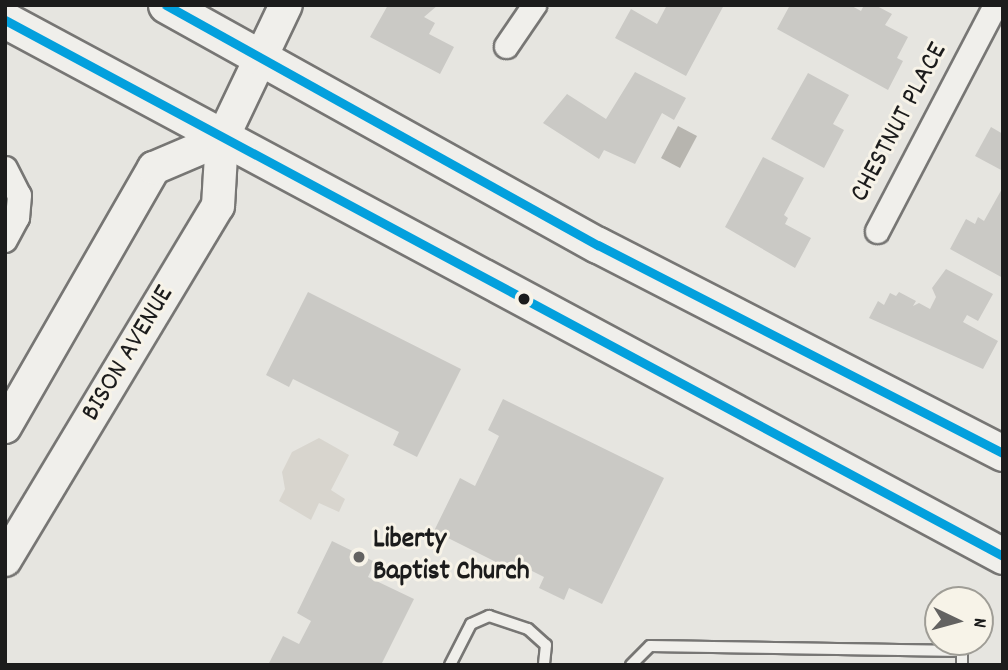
<!DOCTYPE html>
<style>
body{margin:0}
#map{position:relative;width:1008px;height:670px;overflow:hidden;background:#e6e5e0;font-family:Dekko,sans-serif}
div>[style]{position:absolute}
[style*='--x']{left:calc(var(--x)*1px);top:calc(var(--y)*1px);width:calc(var(--w)*1px);rotate:calc(var(--a)*1deg)}
.green>*{inset:0;background:#d8d5ce}
.water>*{inset:0;background:#b7b5af}
.building>*{inset:0;background:#cac9c5}
.roads{filter:drop-shadow(2px 0 #777674) drop-shadow(-2px 0 #777674) drop-shadow(0 2px #777674) drop-shadow(0 -2px #777674)}
.lane>*{height:10px;margin:-5px;padding:0 5px;transform-origin:5px;border-radius:5px;background:#f0efeb}
.street>*{height:23px;margin:-11.5px;padding:0 11.5px;transform-origin:11.5px;border-radius:11.5px;background:#f0efeb}
.secondary>*{height:32px;margin:-16px;padding:0 16px;transform-origin:16px;border-radius:16px;background:#f0efeb}
.primary>*{height:35px;margin:-17.5px;padding:0 17.5px;transform-origin:17.5px;border-radius:17.5px;background:#f0efeb}
.bus-1>*{height:9px;margin:-4.5px;padding:0 4.5px;transform-origin:4.5px;border-radius:4.5px;background:#03a0dd}
.dots>*{width:19px;height:19px;translate:-50% -50%;box-sizing:border-box;border:4px solid #f7f3e8;border-radius:50%}
span{translate:-50% -50%;white-space:nowrap;text-align:center;line-height:1.15;-webkit-text-stroke:6px #f7f3e8;paint-order:stroke}
.street-label{font-size:28px;color:#1c1c1c}
.poi-label{font-size:28px;color:#1c1c1c;font-weight:700}
.left{translate:0 -50%;text-align:left}
.frame{position:absolute;inset:0;border:7px solid #1c1c1c;pointer-events:none}
.north{position:absolute;left:924px;top:586px;width:70px;height:70px;box-sizing:border-box;background:#f7f3e8;border:2px solid #9f9d96;border-radius:50%;rotate:95deg;font-size:19px;font-weight:700;line-height:28px;text-align:center;color:#1c1c1c}
.north::after{content:'';display:block;margin:auto;width:24px;height:32px;background:#636261;clip-path:polygon(50% 0,100% 100%,50% 72%,0 100%)}
</style>
<div id="map">
<div class="green">
<i style="clip-path:polygon(319px 438px,349px 455px,331px 490px,345px 499px,339px 512px,319px 503px,311px 520px,279px 501px,285px 489px,282px 472px,292px 452px)"></i>
</div>
<div class="water">
<i style="clip-path:polygon(678px 126px,697px 136px,680px 168px,661px 158px)"></i>
</div>
<div class="building">
<i style="clip-path:polygon(388px 5px,438px 5px,424px 17px,435px 23px,429px 34px,454px 47px,440px 74px,370px 37px)"></i>
<i style="clip-path:polygon(667px 5px,724px 5px,686px 76px,615px 38px,631px 9px,657px 24px)"></i>
<i style="clip-path:polygon(790px 5px,850px 5px,861px 11px,864px 5px,875px 5px,892px 14px,885px 25px,908px 37px,897px 58px,903px 61px,888px 90px,777px 29px)"></i>
<i style="clip-path:polygon(635px 72px,686px 98px,674px 120px,662px 113px,635px 164px,604px 150px,599px 159px,543px 123px,567px 94px,606px 119px)"></i>
<i style="clip-path:polygon(808px 73px,849px 95px,833px 124px,844px 130px,824px 168px,771px 139px)"></i>
<i style="clip-path:polygon(991px 127px,1003px 134px,1003px 171px,975px 156px)"></i>
<i style="clip-path:polygon(763px 157px,804px 178px,784px 215px,788px 218px,785px 224px,811px 238px,795px 268px,725px 227px)"></i>
<i style="clip-path:polygon(1003px 187px,1003px 278px,950px 249px,966px 219px,975px 224px,978px 217px,984px 221px)"></i>
<i style="clip-path:polygon(946px 269px,993px 294px,978px 321px,967px 315px,963px 322px,998px 341px,983px 369px,869px 318px,878px 301px,884px 305px,890px 293px,896px 296px,899px 292px,916px 301px,913px 306px,919px 303px,930px 309px,936px 297px,932px 288px)"></i>
<i style="clip-path:polygon(308px 292px,461px 369px,417px 457px,393px 445px,399px 432px,293px 379px,289px 387px,266px 375px)"></i>
<i style="clip-path:polygon(503px 399px,664px 478px,602px 604px,569px 588px,564px 600px,539px 588px,544px 577px,514px 562px,510px 569px,434px 531px,460px 478px,475px 486px,499px 436px,488px 430px)"></i>
<i style="clip-path:polygon(332px 541px,375px 562px,368px 577px,414px 599px,381px 665px,268px 665px,283px 636px,299px 644px,311px 621px,297px 613px)"></i>
</div>
<div class="roads">
<div class="lane">
<i style="--x:450;--y:665;--w:46;--a:-62.9"></i>
<i style="--x:471;--y:624;--w:20;--a:-24"></i>
<i style="--x:489;--y:616;--w:41;--a:18.4"></i>
<i style="--x:528;--y:629;--w:24;--a:42"></i>
<i style="--x:546;--y:645;--w:20;--a:96"></i>
<i style="--x:631;--y:665;--w:27;--a:-45"></i>
<i style="--x:650;--y:646;--w:312;--a:0.9"></i>
<i style="--x:962;--y:651;--w:14;--a:90"></i>
</div>
<div class="street">
<i style="--x:506;--y:46;--w:50;--a:-55.7"></i>
<i style="--x:5;--y:168;--w:30;--a:63"></i>
<i style="--x:19;--y:195;--w:22;--a:95"></i>
<i style="--x:17;--y:217;--w:26;--a:118"></i>
<i style="--x:877;--y:231;--w:255;--a:-62.4"></i>
</div>
<div class="secondary">
<i style="--x:5;--y:427;--w:299;--a:-60.1"></i>
<i style="--x:154;--y:168;--w:74;--a:-23.1"></i>
<i style="--x:5;--y:560;--w:413;--a:-59"></i>
<i style="--x:218;--y:206;--w:67;--a:-86.6"></i>
<i style="--x:222;--y:139;--w:148;--a:-64.5"></i>
</div>
<div class="primary">
<i style="--x:166;--y:5;--w:494;--a:29.1"></i>
<i style="--x:598;--y:245;--w:455;--a:27.2"></i>
<i style="--x:5;--y:20;--w:1133;--a:28.24"></i>
</div>
</div>
<div class="bus-1">
<i style="--x:166;--y:5;--w:494;--a:29.1"></i>
<i style="--x:598;--y:245;--w:455;--a:27.2"></i>
<i style="--x:5;--y:20;--w:1133;--a:28.24"></i>
</div>
<div class="dots">
<i style="left:524px;top:299px;background:#1c1c1c"></i>
<i style="left:359px;top:557px;background:#636261"></i>
</div>
<div class="street-label">
<span style="left:900px;top:123px;rotate:-62deg">CHESTNUT PLACE</span>
<span style="left:129px;top:354px;rotate:-59deg">BISON AVENUE</span>
</div>
<div class="poi-label">
<span class="left" style="left:373px;top:557px">Liberty<br>Baptist Church</span>
</div>
<div class="frame"></div>
<div class="north">N</div>
</div>
